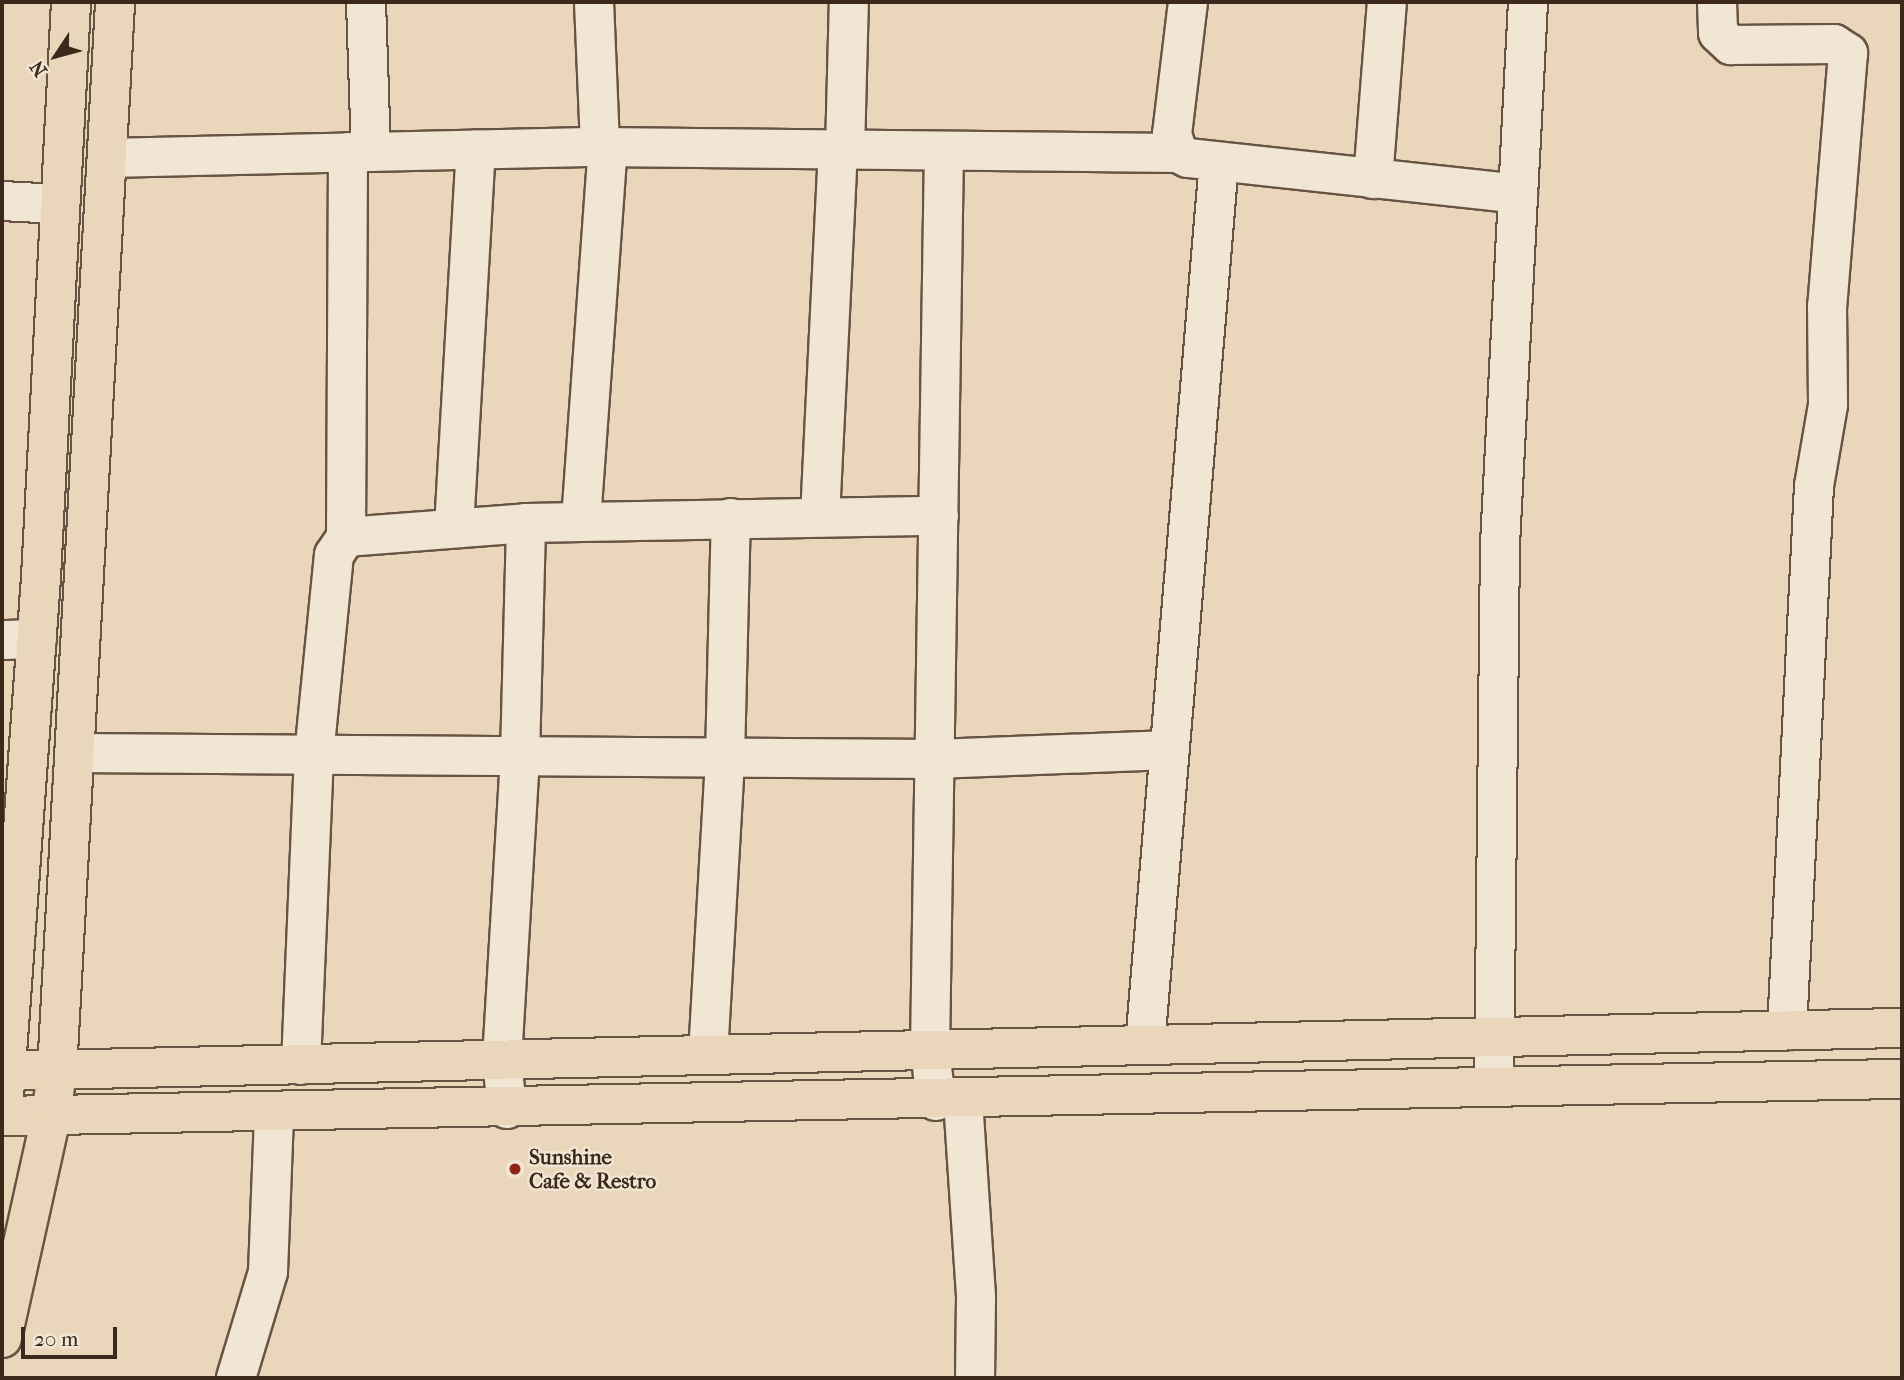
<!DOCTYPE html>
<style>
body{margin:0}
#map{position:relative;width:1904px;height:1380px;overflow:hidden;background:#ead7bb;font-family:"IM FELL French Canon",serif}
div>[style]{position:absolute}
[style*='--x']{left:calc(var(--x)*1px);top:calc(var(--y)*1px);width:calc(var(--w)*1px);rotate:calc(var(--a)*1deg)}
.roads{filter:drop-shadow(2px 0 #685443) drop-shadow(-2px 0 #685443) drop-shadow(0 2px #685443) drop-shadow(0 -2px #685443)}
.minor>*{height:38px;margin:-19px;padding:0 19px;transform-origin:19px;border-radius:19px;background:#f1e5d3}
.major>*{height:38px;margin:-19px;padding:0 19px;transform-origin:19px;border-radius:19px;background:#ead7bb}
.dots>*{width:19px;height:19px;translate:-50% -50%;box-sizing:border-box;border:4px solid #f1e5d3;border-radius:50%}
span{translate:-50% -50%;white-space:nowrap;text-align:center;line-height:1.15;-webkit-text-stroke:5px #f1e5d3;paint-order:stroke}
.poi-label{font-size:21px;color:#3c291b;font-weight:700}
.left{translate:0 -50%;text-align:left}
.frame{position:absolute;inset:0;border:4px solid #3c291b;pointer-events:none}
.north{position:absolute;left:21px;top:21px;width:70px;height:70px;-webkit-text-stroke:5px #f1e5d3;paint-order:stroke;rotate:234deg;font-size:19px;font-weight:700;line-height:28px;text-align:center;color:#3c291b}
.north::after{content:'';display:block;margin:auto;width:24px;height:32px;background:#3c291b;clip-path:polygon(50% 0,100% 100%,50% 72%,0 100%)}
.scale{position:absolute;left:21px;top:1327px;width:96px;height:32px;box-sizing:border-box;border:4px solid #3c291b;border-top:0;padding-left:9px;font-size:21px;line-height:24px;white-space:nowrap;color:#3c291b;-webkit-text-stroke:5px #f1e5d3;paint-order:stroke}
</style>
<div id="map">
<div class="roads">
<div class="minor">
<i style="--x:366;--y:2;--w:150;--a:88.1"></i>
<i style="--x:594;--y:2;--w:145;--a:87.6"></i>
<i style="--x:1188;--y:2;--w:133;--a:96.9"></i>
<i style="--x:1172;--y:134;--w:20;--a:72"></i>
<i style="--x:1178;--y:153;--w:11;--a:27"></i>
<i style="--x:1188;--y:158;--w:332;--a:6.2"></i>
<i style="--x:1717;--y:2;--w:31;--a:88"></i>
<i style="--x:1718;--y:33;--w:18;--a:43"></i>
<i style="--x:1731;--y:45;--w:103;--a:-0.6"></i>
<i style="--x:1834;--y:44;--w:17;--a:33"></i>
<i style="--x:1848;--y:53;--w:254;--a:94.7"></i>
<i style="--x:1827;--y:306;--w:99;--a:89.4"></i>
<i style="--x:1828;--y:405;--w:82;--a:99.8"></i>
<i style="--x:1814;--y:486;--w:545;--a:92.84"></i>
<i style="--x:845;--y:150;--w:148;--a:-88.5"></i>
<i style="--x:107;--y:158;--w:493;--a:-1.3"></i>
<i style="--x:600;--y:147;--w:578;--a:0.59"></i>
<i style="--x:1373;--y:179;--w:178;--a:-85.5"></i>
<i style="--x:2;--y:201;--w:58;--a:3"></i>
<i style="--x:820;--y:517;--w:367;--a:-87.2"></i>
<i style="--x:581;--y:521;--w:375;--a:-85.9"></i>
<i style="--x:454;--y:528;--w:379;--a:-86.7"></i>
<i style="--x:346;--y:537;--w:385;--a:-89.7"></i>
<i style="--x:2;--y:640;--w:35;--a:-2"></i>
<i style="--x:74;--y:753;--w:861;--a:0.4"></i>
<i style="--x:935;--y:759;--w:235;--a:-2.2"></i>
<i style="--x:1145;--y:1045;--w:886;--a:-85.21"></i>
<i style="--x:708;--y:1055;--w:297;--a:-86.7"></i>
<i style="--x:725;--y:758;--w:240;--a:-88.6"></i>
<i style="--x:301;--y:1065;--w:310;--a:-87.6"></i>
<i style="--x:314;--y:755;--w:201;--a:-84.3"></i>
<i style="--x:334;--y:555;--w:22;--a:-56"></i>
<i style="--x:346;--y:537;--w:181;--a:-4.4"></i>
<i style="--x:526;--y:523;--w:413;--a:-1"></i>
<i style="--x:1494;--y:1087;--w:543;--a:-89.37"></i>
<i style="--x:1500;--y:544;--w:543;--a:-87.04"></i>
<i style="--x:963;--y:1100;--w:198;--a:86.2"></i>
<i style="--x:976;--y:1298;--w:80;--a:90.7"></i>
<i style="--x:936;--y:1101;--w:51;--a:-96.7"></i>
<i style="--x:930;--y:1050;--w:899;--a:-89.11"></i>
<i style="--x:507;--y:1109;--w:49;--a:-95.8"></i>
<i style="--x:502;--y:1060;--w:305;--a:-86.6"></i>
<i style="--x:520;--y:756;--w:233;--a:-88.5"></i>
<i style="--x:236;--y:1378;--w:111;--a:-73.2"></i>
<i style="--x:268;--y:1272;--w:159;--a:-87.8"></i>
</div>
<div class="major">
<i style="--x:2;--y:1071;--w:1900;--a:-1.3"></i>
<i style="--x:4;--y:1095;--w:519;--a:-85.91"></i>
<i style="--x:41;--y:577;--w:576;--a:-87.01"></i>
<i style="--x:2;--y:1116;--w:1900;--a:-1.12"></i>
<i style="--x:2;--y:1338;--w:226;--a:-77.5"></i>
<i style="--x:51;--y:1117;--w:46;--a:-82.6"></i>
<i style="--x:57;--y:1071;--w:1071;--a:-86.89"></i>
</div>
</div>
<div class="dots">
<i style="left:515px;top:1169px;background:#8f2418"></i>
</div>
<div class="poi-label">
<span class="left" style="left:529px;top:1169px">Sunshine<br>Cafe &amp; Restro</span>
</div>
<div class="frame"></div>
<div class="north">N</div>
<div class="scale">20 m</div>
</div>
